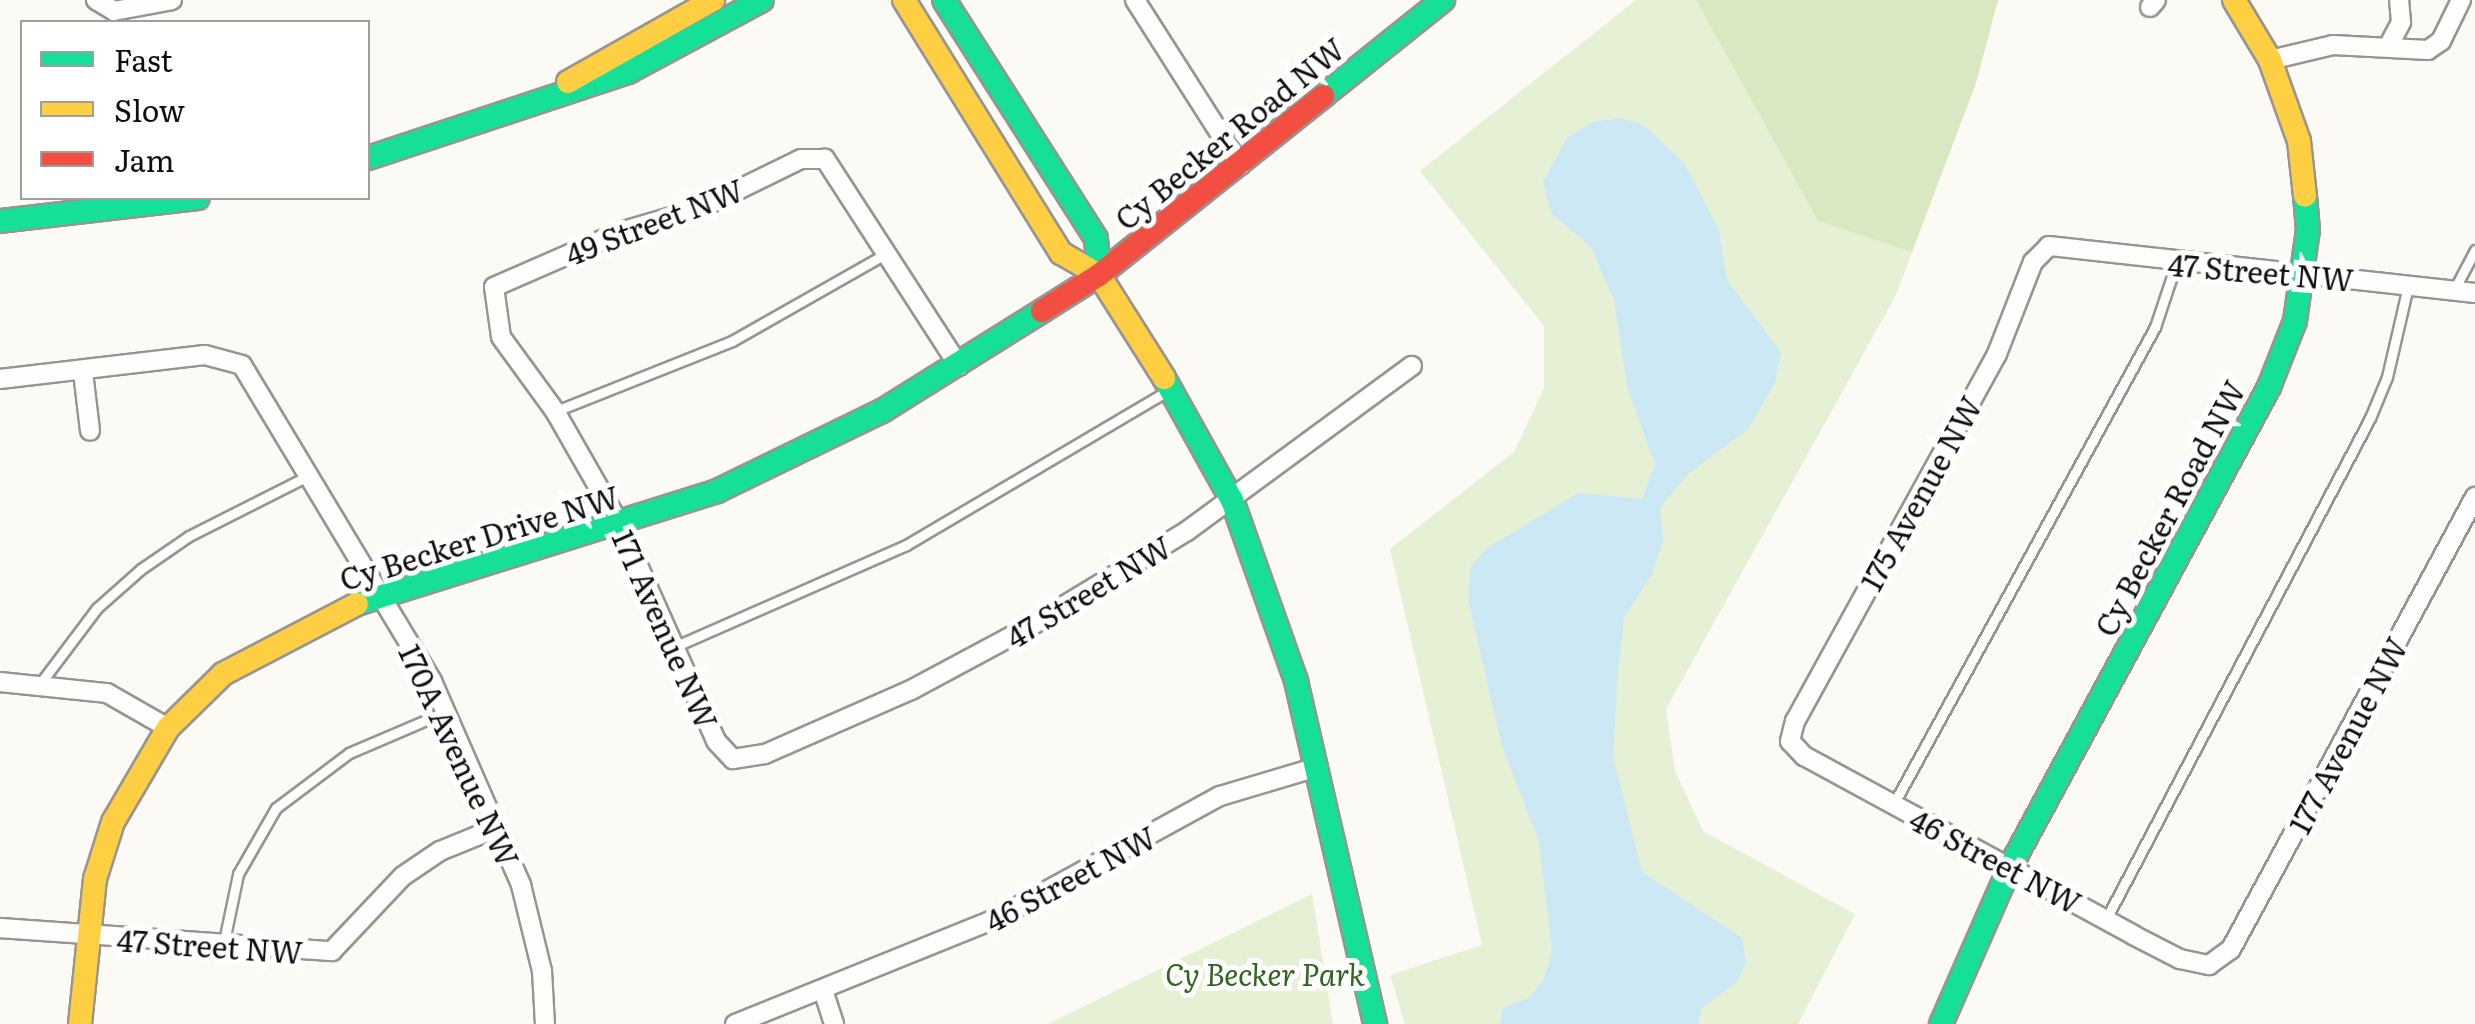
<!DOCTYPE html>
<style>
body{margin:0}
#map{position:relative;width:2475px;height:1024px;overflow:hidden;background:#fcfaf4;font-family:Literata,serif}
div>[style]{position:absolute}
[style*='--x']{left:calc(var(--x)*1px);top:calc(var(--y)*1px);width:calc(var(--w)*1px);rotate:calc(var(--a)*1deg)}
.green>*{inset:0;background:#e6f0d5}
.forest>*{inset:0;background:#d7e8c2}
.water>*{inset:0;background:#cce8f4}
.roads{filter:drop-shadow(2px 0 #969592) drop-shadow(-2px 0 #969592) drop-shadow(0 2px #969592) drop-shadow(0 -2px #969592)}
.lane>*{height:9px;margin:-4.5px;padding:0 4.5px;transform-origin:4.5px;border-radius:4.5px;background:#fffefd}
.street>*{height:18px;margin:-9px;padding:0 9px;transform-origin:9px;border-radius:9px;background:#fffefd}
.fast>*{height:22px;margin:-11px;padding:0 11px;transform-origin:11px;border-radius:11px;background:#16e098}
.slow>*{height:22px;margin:-11px;padding:0 11px;transform-origin:11px;border-radius:11px;background:#ffcf43}
.jam>*{height:22px;margin:-11px;padding:0 11px;transform-origin:11px;border-radius:11px;background:#f24e42}
span{translate:-50% -50%;white-space:nowrap;text-align:center;line-height:1.15;-webkit-text-stroke:10px #fff;paint-order:stroke}
.street-label{font-size:30px;color:#0f0f0f}
.park-label{font-size:30px;color:#326520;font-style:italic}
.legend{position:absolute;left:20px;top:20px;width:350px;height:180px;box-sizing:border-box;background:#fff;border:2px solid #9f9f9f;margin:0;padding:12px 18px;list-style:none;font-size:30px;color:#0f0f0f}
.legend li{display:flex;align-items:center;gap:20px;height:50px}
.legend b{width:50px;border:2px solid #9f9f9f}
</style>
<div id="map">
<div class="green">
<i style="clip-path:polygon(1636px 0,1696px 0,1818px 221px,1912px 252px,1896px 295px,1666px 709px,1675px 771px,1703px 831px,1855px 914px,1798px 1024px,1405px 1024px,1390px 975px,1482px 945px,1390px 549px,1514px 452px,1544px 388px,1544px 326px,1420px 171px)"></i>
<i style="clip-path:polygon(1312px 894px,1333px 1024px,1048px 1024px)"></i>
</div>
<div class="forest">
<i style="clip-path:polygon(1696px 0,1998px 0,1976px 83px,1912px 252px,1818px 221px)"></i>
</div>
<div class="water">
<i style="clip-path:polygon(1621px 118px,1645px 126px,1684px 163px,1719px 230px,1727px 280px,1781px 352px,1775px 383px,1749px 428px,1687px 475px,1660px 508px,1663px 540px,1652px 574px,1624px 618px,1618px 672px,1613px 757px,1642px 872px,1742px 938px,1746px 963px,1737px 982px,1701px 1009px,1698px 1024px,1500px 1024px,1503px 1008px,1530px 997px,1544px 979px,1552px 951px,1539px 842px,1502px 746px,1468px 600px,1471px 566px,1487px 548px,1578px 493px,1642px 499px,1655px 465px,1627px 386px,1614px 300px,1591px 247px,1551px 213px,1543px 182px,1567px 138px,1592px 122px)"></i>
</div>
<div class="roads">
<div class="lane">
<i style="--x:2455;--y:288;--w:43;--a:-62.2"></i>
<i style="--x:556;--y:411;--w:189;--a:-21.7"></i>
<i style="--x:732;--y:341;--w:178;--a:-29.6"></i>
<i style="--x:676;--y:646;--w:251;--a:-23.7"></i>
<i style="--x:906;--y:545;--w:305;--a:-30.5"></i>
<i style="--x:39;--y:685;--w:96;--a:-53"></i>
<i style="--x:97;--y:608;--w:59;--a:-41.6"></i>
<i style="--x:141;--y:569;--w:58;--a:-34.5"></i>
<i style="--x:189;--y:536;--w:133;--a:-26.8"></i>
<i style="--x:1893;--y:805;--w:545;--a:-61.27"></i>
<i style="--x:2155;--y:327;--w:66;--a:-71.6"></i>
<i style="--x:2106;--y:919;--w:566;--a:-62.21"></i>
<i style="--x:2370;--y:418;--w:44;--a:-67.5"></i>
<i style="--x:2387;--y:377;--w:93;--a:-77"></i>
<i style="--x:223;--y:946;--w:74;--a:-78.2"></i>
<i style="--x:238;--y:874;--w:76;--a:-60.1"></i>
<i style="--x:276;--y:808;--w:91;--a:-37"></i>
<i style="--x:349;--y:753;--w:104;--a:-23.1"></i>
</div>
<div class="street">
<i style="--x:96;--y:0;--w:21;--a:31"></i>
<i style="--x:114;--y:11;--w:59;--a:-10.7"></i>
<i style="--x:1135;--y:0;--w:196;--a:57.5"></i>
<i style="--x:2150;--y:7;--w:9;--a:-49"></i>
<i style="--x:2389;--y:45;--w:26;--a:-62"></i>
<i style="--x:2401;--y:22;--w:22;--a:-95"></i>
<i style="--x:2270;--y:60;--w:65;--a:-13.4"></i>
<i style="--x:2333;--y:45;--w:95;--a:3"></i>
<i style="--x:2428;--y:50;--w:16;--a:-35"></i>
<i style="--x:2441;--y:41;--w:46;--a:-64"></i>
<i style="--x:2475;--y:293;--w:429;--a:-173.7"></i>
<i style="--x:2049;--y:246;--w:23;--a:135"></i>
<i style="--x:2033;--y:262;--w:99;--a:111.4"></i>
<i style="--x:1997;--y:354;--w:419;--a:118.8"></i>
<i style="--x:1795;--y:721;--w:21;--a:104"></i>
<i style="--x:1790;--y:741;--w:21;--a:47"></i>
<i style="--x:1804;--y:756;--w:375;--a:28.5"></i>
<i style="--x:2133;--y:935;--w:53;--a:27.1"></i>
<i style="--x:2180;--y:959;--w:30;--a:12"></i>
<i style="--x:2209;--y:965;--w:27;--a:-36"></i>
<i style="--x:2231;--y:949;--w:514;--a:-61.64"></i>
<i style="--x:959;--y:366;--w:247;--a:-122.9"></i>
<i style="--x:825;--y:159;--w:24;--a:180"></i>
<i style="--x:801;--y:159;--w:114;--a:153.9"></i>
<i style="--x:699;--y:209;--w:82;--a:163.8"></i>
<i style="--x:620;--y:232;--w:137;--a:156.4"></i>
<i style="--x:494;--y:287;--w:50;--a:82"></i>
<i style="--x:501;--y:337;--w:92;--a:53.9"></i>
<i style="--x:555;--y:411;--w:131;--a:60.3"></i>
<i style="--x:620;--y:525;--w:236;--a:66"></i>
<i style="--x:716;--y:741;--w:25;--a:47"></i>
<i style="--x:733;--y:759;--w:32;--a:-9"></i>
<i style="--x:765;--y:754;--w:159;--a:-23.7"></i>
<i style="--x:911;--y:690;--w:140;--a:-28.2"></i>
<i style="--x:1034;--y:624;--w:179;--a:-31.3"></i>
<i style="--x:1187;--y:531;--w:279;--a:-36.3"></i>
<i style="--x:83;--y:372;--w:59;--a:83.2"></i>
<i style="--x:0;--y:379;--w:206;--a:-6.7"></i>
<i style="--x:205;--y:355;--w:38;--a:15"></i>
<i style="--x:242;--y:365;--w:369;--a:59"></i>
<i style="--x:432;--y:681;--w:223;--a:66.4"></i>
<i style="--x:521;--y:885;--w:89;--a:76.3"></i>
<i style="--x:542;--y:971;--w:53;--a:86.8"></i>
<i style="--x:0;--y:682;--w:108;--a:5.9"></i>
<i style="--x:107;--y:693;--w:70;--a:29.8"></i>
<i style="--x:0;--y:928;--w:333;--a:4"></i>
<i style="--x:332;--y:951;--w:103;--a:-46.6"></i>
<i style="--x:403;--y:876;--w:45;--a:-34"></i>
<i style="--x:440;--y:851;--w:58;--a:-22.2"></i>
<i style="--x:824;--y:993;--w:33;--a:72"></i>
<i style="--x:735;--y:1024;--w:283;--a:-22"></i>
<i style="--x:997;--y:918;--w:254;--a:-28.7"></i>
<i style="--x:1220;--y:796;--w:101;--a:-16.6"></i>
</div>
<div class="fast">
<i style="--x:944;--y:0;--w:283;--a:57.5"></i>
<i style="--x:1096;--y:239;--w:36;--a:85"></i>
<i style="--x:1323;--y:96;--w:154;--a:-38.7"></i>
<i style="--x:368;--y:158;--w:274;--a:-18.3"></i>
<i style="--x:628;--y:72;--w:152;--a:-28.2"></i>
<i style="--x:0;--y:221;--w:199;--a:-6.6"></i>
<i style="--x:1164;--y:378;--w:140;--a:60.9"></i>
<i style="--x:1232;--y:500;--w:192;--a:70.5"></i>
<i style="--x:1296;--y:681;--w:352;--a:77"></i>
<i style="--x:357;--y:604;--w:377;--a:-17.4"></i>
<i style="--x:717;--y:491;--w:183;--a:-25.9"></i>
<i style="--x:882;--y:411;--w:189;--a:-32"></i>
<i style="--x:1941;--y:1024;--w:171;--a:-66.3"></i>
<i style="--x:2010;--y:867;--w:545;--a:-61.65"></i>
<i style="--x:2269;--y:387;--w:71;--a:-68.5"></i>
<i style="--x:2295;--y:321;--w:92;--a:-81.9"></i>
<i style="--x:2308;--y:230;--w:34;--a:-95"></i>
</div>
<div class="slow">
<i style="--x:904;--y:0;--w:298;--a:58.2"></i>
<i style="--x:1061;--y:253;--w:44;--a:30.1"></i>
<i style="--x:1099;--y:275;--w:122;--a:57.7"></i>
<i style="--x:2234;--y:0;--w:70;--a:59"></i>
<i style="--x:2270;--y:60;--w:86;--a:70.3"></i>
<i style="--x:2299;--y:141;--w:55;--a:83.8"></i>
<i style="--x:568;--y:82;--w:167;--a:-29.5"></i>
<i style="--x:80;--y:1024;--w:146;--a:-84.1"></i>
<i style="--x:95;--y:879;--w:60;--a:-72.5"></i>
<i style="--x:113;--y:822;--w:109;--a:-59.7"></i>
<i style="--x:168;--y:728;--w:77;--a:-44.5"></i>
<i style="--x:223;--y:674;--w:151;--a:-27.6"></i>
</div>
<div class="jam">
<i style="--x:1042;--y:311;--w:67;--a:-32.3"></i>
<i style="--x:1099;--y:275;--w:287;--a:-38.6"></i>
</div>
</div>
<div class="street-label">
<span style="left:1229px;top:133px;rotate:-39deg">Cy Becker Road NW</span>
<span style="left:654px;top:221px;rotate:-21deg">49 Street NW</span>
<span style="left:2261px;top:271px;rotate:5deg">47 Street NW</span>
<span style="left:1920px;top:493px;rotate:-61deg">175 Avenue NW</span>
<span style="left:2169px;top:508px;rotate:-62deg">Cy Becker Road NW</span>
<span style="left:479px;top:537px;rotate:-17deg">Cy Becker Drive NW</span>
<span style="left:1088px;top:591px;rotate:-31deg">47 Street NW</span>
<span style="left:666px;top:629px;rotate:66deg">171 Avenue NW</span>
<span style="left:2347px;top:735px;rotate:-62deg">177 Avenue NW</span>
<span style="left:460px;top:755px;rotate:65deg">170A Avenue NW</span>
<span style="left:1996px;top:860px;rotate:28deg">46 Street NW</span>
<span style="left:1070px;top:878px;rotate:-28deg">46 Street NW</span>
<span style="left:210px;top:945px;rotate:4deg">47 Street NW</span>
</div>
<div class="park-label">
<span style="left:1265px;top:973px">Cy Becker Park</span>
</div>
<ul class="legend">
<li><b style="height:12px;background:#16e098"></b>Fast</li>
<li><b style="height:12px;background:#ffcf43"></b>Slow</li>
<li><b style="height:12px;background:#f24e42"></b>Jam</li>
</ul>
</div>
